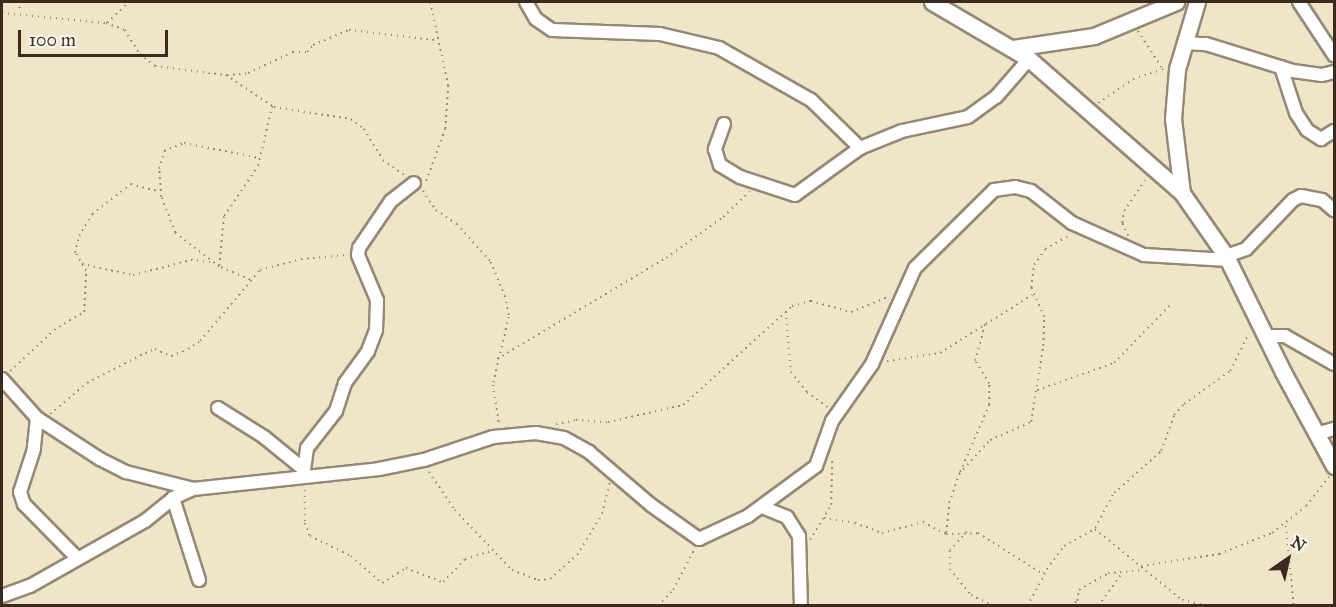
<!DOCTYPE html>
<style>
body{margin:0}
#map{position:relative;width:1336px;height:607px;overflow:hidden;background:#f0e5c9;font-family:"IM FELL Great Primer",serif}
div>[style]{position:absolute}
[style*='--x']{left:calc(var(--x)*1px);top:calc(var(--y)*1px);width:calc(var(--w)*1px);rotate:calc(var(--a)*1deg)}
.path>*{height:1.5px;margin-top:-0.75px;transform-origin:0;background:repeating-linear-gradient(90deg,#968874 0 1.5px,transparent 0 6px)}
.roads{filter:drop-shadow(2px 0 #968874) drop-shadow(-2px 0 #968874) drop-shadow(0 2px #968874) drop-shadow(0 -2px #968874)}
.minor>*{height:12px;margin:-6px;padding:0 6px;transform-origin:6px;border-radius:6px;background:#fff}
.tertiary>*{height:15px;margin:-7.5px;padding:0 7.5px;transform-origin:7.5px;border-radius:7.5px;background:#fff}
span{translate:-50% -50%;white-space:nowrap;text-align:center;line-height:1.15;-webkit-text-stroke:4.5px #fbf7ec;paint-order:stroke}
.frame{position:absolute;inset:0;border:3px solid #3b2a1e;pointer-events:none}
.north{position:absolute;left:1258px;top:529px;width:60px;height:60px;-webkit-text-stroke:4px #fbf7ec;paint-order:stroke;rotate:34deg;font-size:16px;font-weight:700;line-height:24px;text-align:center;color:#3b2a1e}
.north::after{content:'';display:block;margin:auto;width:21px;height:27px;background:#3b2a1e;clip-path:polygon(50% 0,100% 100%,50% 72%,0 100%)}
.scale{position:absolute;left:18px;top:30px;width:150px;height:27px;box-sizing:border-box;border:3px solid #3b2a1e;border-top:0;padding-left:8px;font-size:18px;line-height:21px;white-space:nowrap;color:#3b2a1e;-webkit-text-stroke:4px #fbf7ec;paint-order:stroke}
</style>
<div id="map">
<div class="path">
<i style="--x:16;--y:2;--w:11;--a:56"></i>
<i style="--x:2;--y:13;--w:104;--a:5.5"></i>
<i style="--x:106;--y:23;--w:20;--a:20"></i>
<i style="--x:125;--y:30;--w:28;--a:58"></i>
<i style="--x:140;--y:54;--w:19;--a:39"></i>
<i style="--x:155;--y:66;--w:72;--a:7.2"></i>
<i style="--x:226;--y:75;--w:58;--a:33.7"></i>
<i style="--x:274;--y:107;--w:78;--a:8.9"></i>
<i style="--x:351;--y:119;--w:16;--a:38"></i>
<i style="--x:364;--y:129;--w:36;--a:58"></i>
<i style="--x:383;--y:160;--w:28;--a:35"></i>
<i style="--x:107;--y:23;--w:30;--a:-44"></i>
<i style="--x:1138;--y:31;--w:45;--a:56.7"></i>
<i style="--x:227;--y:75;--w:21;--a:-5"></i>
<i style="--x:248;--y:73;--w:50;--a:-25"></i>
<i style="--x:293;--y:52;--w:14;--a:0"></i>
<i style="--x:307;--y:52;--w:9;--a:-49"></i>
<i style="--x:313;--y:45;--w:39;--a:-23"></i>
<i style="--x:349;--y:30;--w:87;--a:6.6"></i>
<i style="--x:1098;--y:103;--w:42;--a:-34.4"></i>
<i style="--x:1133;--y:79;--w:32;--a:-18"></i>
<i style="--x:426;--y:181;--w:55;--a:-69.9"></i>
<i style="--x:445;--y:129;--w:43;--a:-86"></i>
<i style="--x:448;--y:86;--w:86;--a:-102.1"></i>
<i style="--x:423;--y:191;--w:23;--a:56"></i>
<i style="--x:436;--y:210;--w:25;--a:34"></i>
<i style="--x:457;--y:224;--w:51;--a:48.2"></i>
<i style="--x:491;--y:262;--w:37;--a:68"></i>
<i style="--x:505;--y:296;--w:21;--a:79"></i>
<i style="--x:509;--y:317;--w:70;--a:103.2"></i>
<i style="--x:493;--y:385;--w:39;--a:81"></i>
<i style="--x:1128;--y:236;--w:14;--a:-115"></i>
<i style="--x:1122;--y:223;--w:12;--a:-81"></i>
<i style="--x:1124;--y:211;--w:37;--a:-56"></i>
<i style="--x:82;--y:264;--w:52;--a:12.2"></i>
<i style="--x:133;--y:275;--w:60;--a:-14.5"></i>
<i style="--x:191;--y:260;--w:20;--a:6"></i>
<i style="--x:219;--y:266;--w:50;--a:-84.3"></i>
<i style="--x:224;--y:216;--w:60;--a:-55.8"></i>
<i style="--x:258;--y:166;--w:62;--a:-76.9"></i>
<i style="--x:250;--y:280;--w:34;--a:-157"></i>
<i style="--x:219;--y:267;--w:56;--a:-142.3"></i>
<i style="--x:175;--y:233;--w:39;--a:-111"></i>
<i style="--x:161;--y:197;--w:28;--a:-94"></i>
<i style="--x:159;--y:169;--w:19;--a:-74"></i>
<i style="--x:164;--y:151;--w:22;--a:-22"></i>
<i style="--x:184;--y:143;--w:77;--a:11.2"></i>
<i style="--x:786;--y:312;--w:60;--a:85.2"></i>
<i style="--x:791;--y:372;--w:26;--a:51"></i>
<i style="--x:807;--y:392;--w:26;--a:36"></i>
<i style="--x:497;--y:359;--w:197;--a:-30.9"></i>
<i style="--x:666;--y:258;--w:70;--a:-35.7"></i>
<i style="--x:723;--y:217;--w:37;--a:-44"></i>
<i style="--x:887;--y:361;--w:54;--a:-8.6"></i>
<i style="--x:940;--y:353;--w:109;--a:-32.2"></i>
<i style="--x:10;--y:371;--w:60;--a:-43"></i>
<i style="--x:54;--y:330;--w:35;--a:-31"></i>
<i style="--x:84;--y:312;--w:41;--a:-87.2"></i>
<i style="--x:86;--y:271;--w:21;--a:-121"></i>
<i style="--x:75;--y:253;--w:17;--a:-77"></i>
<i style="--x:79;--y:236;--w:26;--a:-59"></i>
<i style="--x:92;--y:214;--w:49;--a:-37.6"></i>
<i style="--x:131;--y:184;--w:30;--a:15"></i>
<i style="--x:1037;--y:390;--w:82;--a:-19.3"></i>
<i style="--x:1114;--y:363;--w:81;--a:-46"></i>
<i style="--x:50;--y:414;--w:48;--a:-40"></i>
<i style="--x:87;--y:383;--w:65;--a:-27.3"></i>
<i style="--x:145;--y:353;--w:11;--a:-22"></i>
<i style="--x:155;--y:349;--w:17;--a:24"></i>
<i style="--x:171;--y:356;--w:18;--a:-22"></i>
<i style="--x:188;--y:349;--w:14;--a:-34"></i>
<i style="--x:200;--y:341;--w:93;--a:-49.8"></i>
<i style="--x:260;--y:270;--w:42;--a:-15"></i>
<i style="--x:301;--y:259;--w:46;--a:-5"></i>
<i style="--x:556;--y:424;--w:20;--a:-11"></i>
<i style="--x:576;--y:420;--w:32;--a:4"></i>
<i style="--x:608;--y:422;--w:77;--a:-12.8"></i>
<i style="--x:683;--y:405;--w:147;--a:-42.2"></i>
<i style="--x:792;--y:306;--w:20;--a:-15"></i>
<i style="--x:811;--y:301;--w:41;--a:15.4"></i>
<i style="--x:851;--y:312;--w:40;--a:-22"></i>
<i style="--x:429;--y:472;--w:46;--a:55.6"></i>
<i style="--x:455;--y:510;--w:83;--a:46.5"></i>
<i style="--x:512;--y:570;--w:28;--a:21"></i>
<i style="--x:538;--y:580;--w:12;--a:-5"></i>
<i style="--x:550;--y:579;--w:36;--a:-42"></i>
<i style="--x:577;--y:555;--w:48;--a:-58.6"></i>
<i style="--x:602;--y:514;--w:32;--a:-77"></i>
<i style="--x:960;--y:472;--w:73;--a:-66.6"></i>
<i style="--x:989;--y:405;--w:21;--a:-90"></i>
<i style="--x:989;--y:384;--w:27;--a:-121"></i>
<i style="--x:975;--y:361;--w:39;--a:-75"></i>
<i style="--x:305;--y:490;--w:33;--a:90"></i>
<i style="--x:305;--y:523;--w:14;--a:69"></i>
<i style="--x:310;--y:536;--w:46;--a:26"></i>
<i style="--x:351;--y:556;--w:41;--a:41.1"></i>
<i style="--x:382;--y:583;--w:28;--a:-32"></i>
<i style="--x:406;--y:568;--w:40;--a:21"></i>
<i style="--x:443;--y:582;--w:32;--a:-46"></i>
<i style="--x:465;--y:559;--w:27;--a:-17"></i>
<i style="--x:824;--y:518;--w:31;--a:9"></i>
<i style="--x:855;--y:523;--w:29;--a:20"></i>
<i style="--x:882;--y:533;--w:42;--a:-15"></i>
<i style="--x:923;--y:522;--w:26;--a:28"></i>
<i style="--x:946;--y:534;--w:32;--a:-2"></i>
<i style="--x:978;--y:533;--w:77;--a:32.2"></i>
<i style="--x:1043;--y:574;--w:35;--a:-53"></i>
<i style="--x:1064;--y:546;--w:35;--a:-29"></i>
<i style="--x:1095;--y:529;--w:112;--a:39.2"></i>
<i style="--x:1182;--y:600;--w:28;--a:13"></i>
<i style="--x:1286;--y:526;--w:80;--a:84.3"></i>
<i style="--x:1095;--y:528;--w:40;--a:-62"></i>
<i style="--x:1114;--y:493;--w:63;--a:-41.8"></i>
<i style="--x:1161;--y:451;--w:38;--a:-70"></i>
<i style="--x:1174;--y:415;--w:15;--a:-48"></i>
<i style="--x:1184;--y:404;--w:57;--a:-35.7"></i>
<i style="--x:1230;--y:371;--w:42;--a:-63.4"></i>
<i style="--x:967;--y:532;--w:25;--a:132"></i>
<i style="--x:950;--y:551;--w:18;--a:90"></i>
<i style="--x:950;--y:569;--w:33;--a:51"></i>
<i style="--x:971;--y:595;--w:25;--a:26"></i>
<i style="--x:946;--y:533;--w:30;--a:-84"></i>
<i style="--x:949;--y:503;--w:31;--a:-71"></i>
<i style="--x:959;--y:474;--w:46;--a:-47.6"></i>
<i style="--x:990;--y:440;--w:45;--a:-23.7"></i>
<i style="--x:1031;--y:422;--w:77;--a:-81"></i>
<i style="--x:1043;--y:346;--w:29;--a:-88"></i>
<i style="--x:1044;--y:317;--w:32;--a:-114"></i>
<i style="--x:1031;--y:288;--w:23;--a:-83"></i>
<i style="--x:1034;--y:265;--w:19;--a:-55"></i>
<i style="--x:1045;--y:249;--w:29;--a:-29"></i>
<i style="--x:810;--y:540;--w:41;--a:-59"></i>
<i style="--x:831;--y:505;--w:47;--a:-88.8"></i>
<i style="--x:1141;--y:566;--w:79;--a:-8.7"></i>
<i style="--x:1219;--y:554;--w:57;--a:-21.6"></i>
<i style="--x:1272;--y:533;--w:43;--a:-38.5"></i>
<i style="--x:1306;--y:506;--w:37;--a:-52"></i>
<i style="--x:658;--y:606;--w:22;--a:-47"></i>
<i style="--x:673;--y:590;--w:47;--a:-62.4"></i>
<i style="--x:1027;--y:606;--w:37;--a:-61"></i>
<i style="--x:1070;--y:606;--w:9;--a:-36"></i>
<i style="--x:1077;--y:601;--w:11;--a:-80"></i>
<i style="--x:1079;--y:590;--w:34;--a:-30"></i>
<i style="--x:1108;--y:573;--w:35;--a:-5"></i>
<i style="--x:1098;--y:606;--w:41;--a:-54"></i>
</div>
<div class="roads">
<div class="minor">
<i style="--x:526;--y:2;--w:20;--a:60"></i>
<i style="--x:536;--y:19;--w:19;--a:35"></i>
<i style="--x:552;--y:30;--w:108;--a:2.1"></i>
<i style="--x:660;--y:34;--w:61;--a:13.3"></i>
<i style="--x:719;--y:48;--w:106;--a:29.5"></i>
<i style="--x:811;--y:100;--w:69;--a:44.4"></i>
<i style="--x:1299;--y:2;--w:64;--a:56.6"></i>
<i style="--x:1184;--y:43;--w:22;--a:3"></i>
<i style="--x:1206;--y:44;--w:91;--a:17.2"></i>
<i style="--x:1293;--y:71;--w:29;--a:8"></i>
<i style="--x:1322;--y:75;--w:12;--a:-14"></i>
<i style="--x:1281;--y:67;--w:48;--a:71.9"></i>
<i style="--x:1296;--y:113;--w:20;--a:57"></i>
<i style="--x:1307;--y:130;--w:17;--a:33"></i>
<i style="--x:1321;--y:139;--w:15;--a:-32"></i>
<i style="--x:724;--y:124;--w:27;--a:110"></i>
<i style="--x:715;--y:149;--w:17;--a:73"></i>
<i style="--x:720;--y:165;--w:23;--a:31"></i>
<i style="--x:740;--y:177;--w:58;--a:18.1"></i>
<i style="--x:795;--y:195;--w:80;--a:-35.9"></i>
<i style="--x:860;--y:148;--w:45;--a:-22"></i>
<i style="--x:902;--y:131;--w:67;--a:-12"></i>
<i style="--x:968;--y:117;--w:34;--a:-36"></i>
<i style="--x:996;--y:97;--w:50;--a:-49"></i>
<i style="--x:1226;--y:256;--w:21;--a:-19"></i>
<i style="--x:1246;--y:249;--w:68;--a:-46.2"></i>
<i style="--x:1293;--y:200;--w:9;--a:-27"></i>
<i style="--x:1301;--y:196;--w:21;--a:11"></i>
<i style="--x:1322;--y:200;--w:16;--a:40"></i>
<i style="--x:1265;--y:336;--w:20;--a:0"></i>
<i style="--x:1285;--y:336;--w:56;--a:29.7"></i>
<i style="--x:2;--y:379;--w:52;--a:48.1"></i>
<i style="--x:37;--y:418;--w:75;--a:33.1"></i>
<i style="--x:100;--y:459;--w:29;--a:27"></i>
<i style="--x:126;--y:472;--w:69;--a:14.2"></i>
<i style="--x:193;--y:489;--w:187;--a:-6.1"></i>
<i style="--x:379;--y:469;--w:46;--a:-11.3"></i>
<i style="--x:424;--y:460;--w:73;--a:-18.4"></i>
<i style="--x:493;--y:437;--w:43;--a:-5.3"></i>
<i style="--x:536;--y:433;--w:28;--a:10"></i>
<i style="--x:564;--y:438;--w:29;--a:29"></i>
<i style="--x:589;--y:452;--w:82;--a:40.5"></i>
<i style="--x:651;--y:505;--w:59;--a:35.3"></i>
<i style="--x:699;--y:539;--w:54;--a:-25.1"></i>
<i style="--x:748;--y:516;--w:84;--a:-36.3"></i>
<i style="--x:816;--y:466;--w:48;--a:-70.4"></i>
<i style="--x:832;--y:421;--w:70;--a:-54.9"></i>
<i style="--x:872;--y:364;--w:105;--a:-65.9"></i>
<i style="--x:915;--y:268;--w:111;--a:-44.6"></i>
<i style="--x:994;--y:190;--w:21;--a:-8"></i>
<i style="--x:1015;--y:187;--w:16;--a:14"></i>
<i style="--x:1031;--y:191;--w:52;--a:38"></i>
<i style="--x:1072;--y:223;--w:79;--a:24"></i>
<i style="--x:1144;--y:255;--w:84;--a:3.4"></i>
<i style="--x:218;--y:408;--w:54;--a:32.2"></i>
<i style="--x:264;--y:437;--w:49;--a:39.2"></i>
<i style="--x:37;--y:418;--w:31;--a:96"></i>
<i style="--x:34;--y:449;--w:45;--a:108"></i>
<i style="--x:20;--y:492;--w:13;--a:72"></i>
<i style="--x:24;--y:504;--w:74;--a:45.5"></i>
<i style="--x:1319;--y:433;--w:16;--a:-15"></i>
<i style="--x:303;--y:477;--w:29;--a:-82"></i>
<i style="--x:307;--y:448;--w:47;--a:-51.9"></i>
<i style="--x:336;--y:411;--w:29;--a:-72"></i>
<i style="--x:345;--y:383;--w:39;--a:-54"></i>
<i style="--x:368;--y:351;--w:22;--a:-69"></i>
<i style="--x:376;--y:330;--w:30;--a:-88"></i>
<i style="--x:377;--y:300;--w:49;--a:-112.9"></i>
<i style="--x:358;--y:255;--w:7;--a:-82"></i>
<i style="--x:359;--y:248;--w:57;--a:-55.8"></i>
<i style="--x:391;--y:201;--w:29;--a:-38"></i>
<i style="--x:173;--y:498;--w:86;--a:72.4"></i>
<i style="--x:762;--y:507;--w:27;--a:22"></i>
<i style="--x:787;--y:517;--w:22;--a:58"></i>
<i style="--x:799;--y:536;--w:70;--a:88.4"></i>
<i style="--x:2;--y:596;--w:30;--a:-20"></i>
<i style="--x:30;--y:586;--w:132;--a:-29.5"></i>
<i style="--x:145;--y:521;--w:36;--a:-39"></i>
<i style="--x:173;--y:498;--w:22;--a:-24"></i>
</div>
<div class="tertiary">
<i style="--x:932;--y:2;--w:113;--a:30.4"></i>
<i style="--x:1029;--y:59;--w:203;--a:41.2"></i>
<i style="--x:1182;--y:193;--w:77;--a:55.1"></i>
<i style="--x:1226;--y:256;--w:129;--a:63.8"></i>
<i style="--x:1283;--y:372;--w:107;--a:61.5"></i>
<i style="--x:1013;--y:48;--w:82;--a:-8.4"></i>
<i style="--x:1094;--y:36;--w:89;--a:-22.5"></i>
<i style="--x:1182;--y:193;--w:75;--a:-96.9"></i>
<i style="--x:1173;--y:119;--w:50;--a:-85.4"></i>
<i style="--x:1177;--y:69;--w:70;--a:-73.4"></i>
</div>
</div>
<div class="frame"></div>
<div class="north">N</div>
<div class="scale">100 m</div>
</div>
